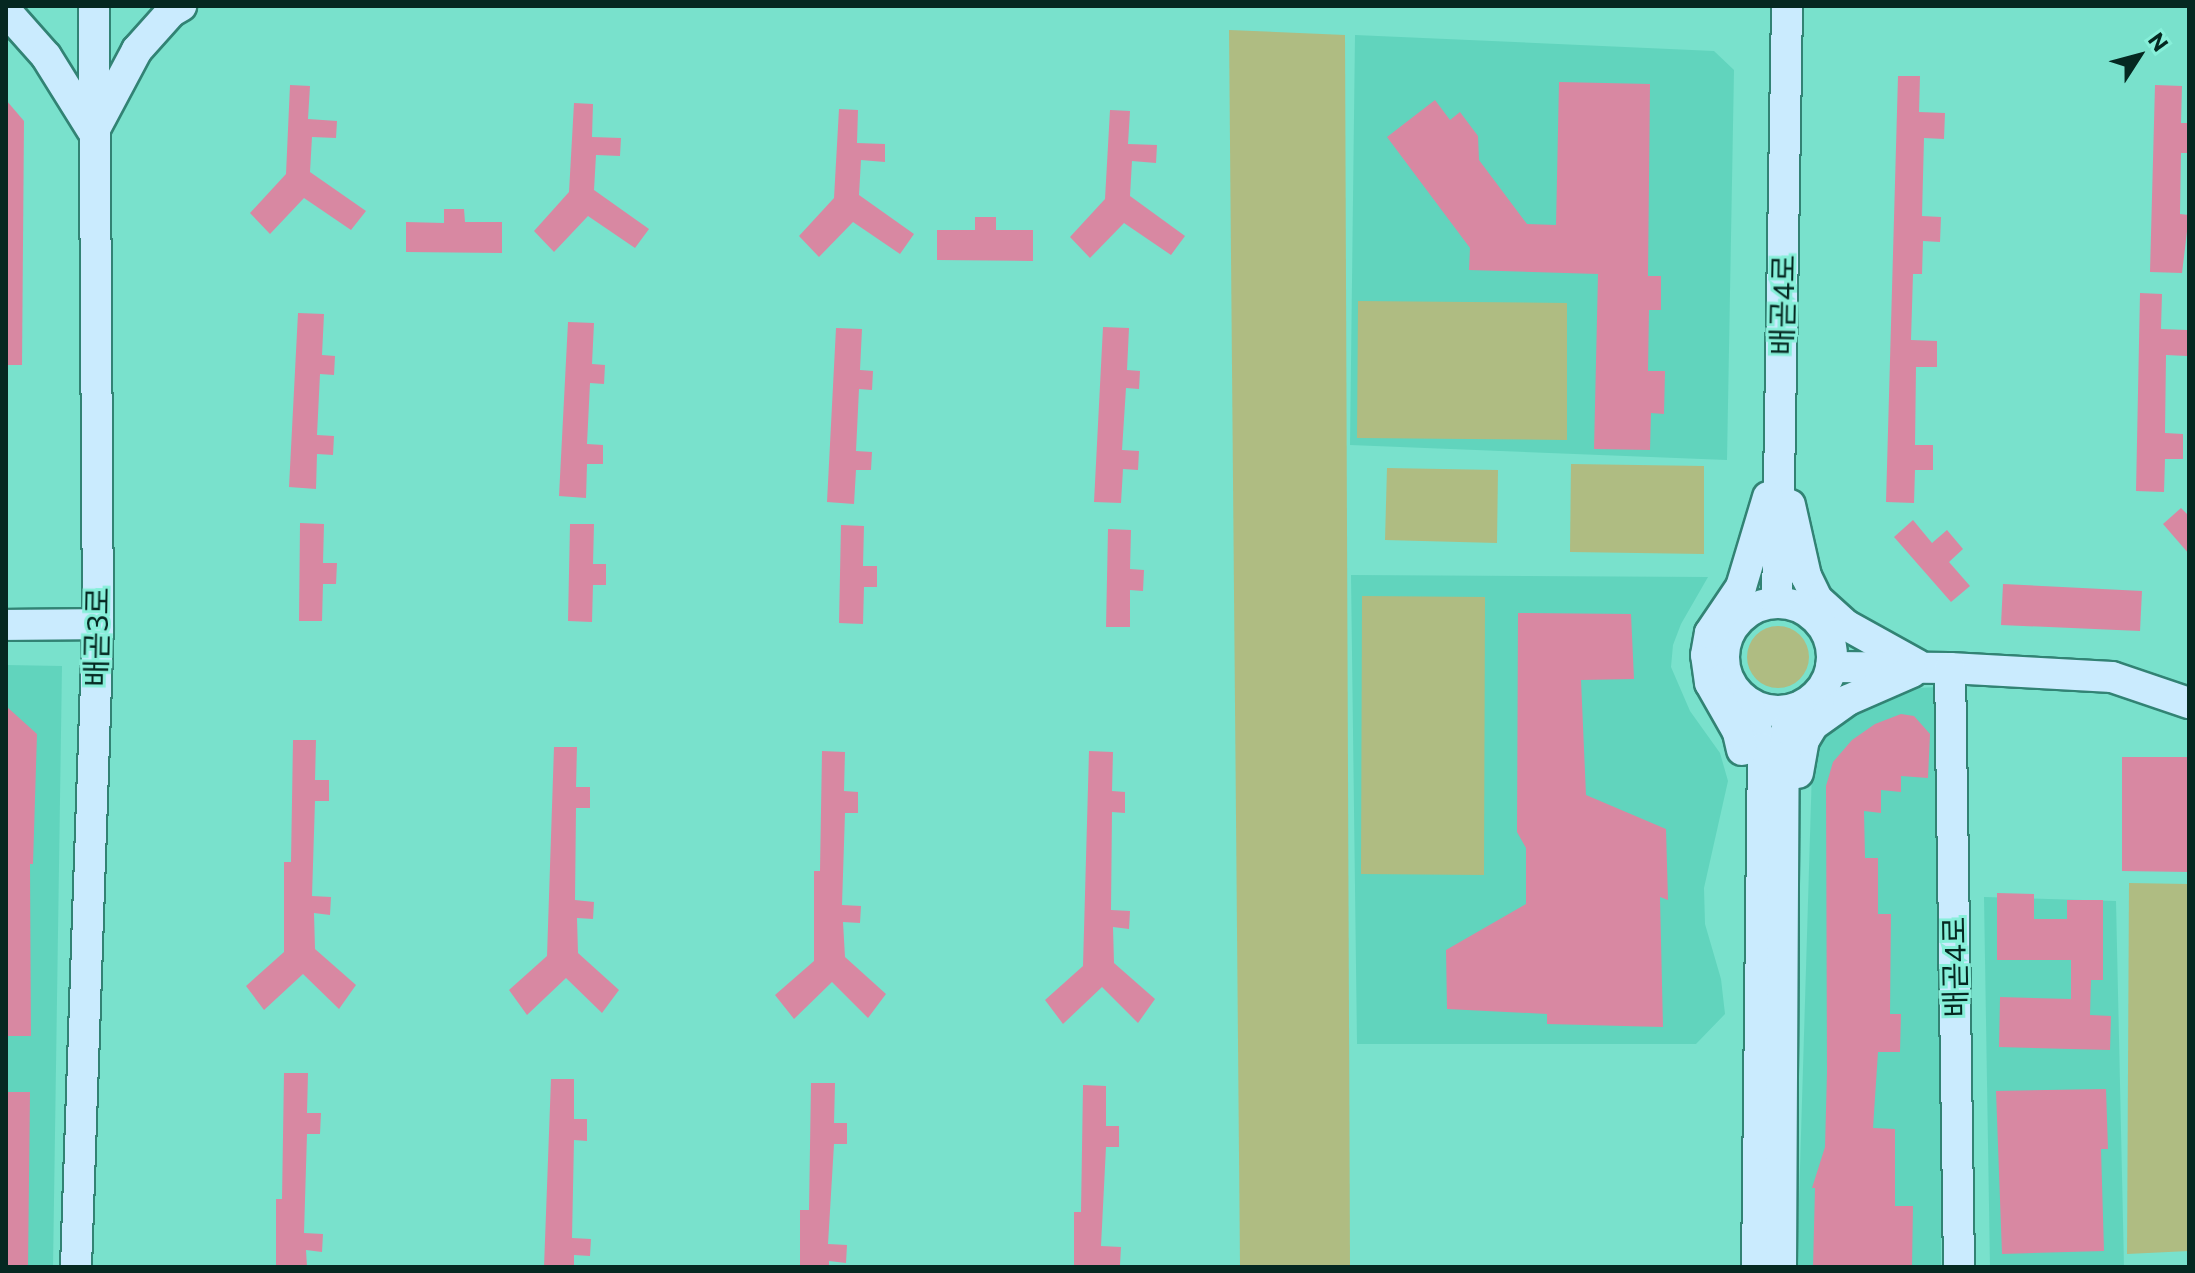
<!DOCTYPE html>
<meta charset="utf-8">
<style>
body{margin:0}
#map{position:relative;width:2195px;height:1273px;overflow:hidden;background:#79e1cc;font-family:Commissioner,"Noto Sans KR",sans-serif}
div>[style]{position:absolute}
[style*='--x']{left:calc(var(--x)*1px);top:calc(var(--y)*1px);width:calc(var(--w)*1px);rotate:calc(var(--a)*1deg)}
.built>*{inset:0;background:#61d4bd}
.green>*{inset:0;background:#afbc82}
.round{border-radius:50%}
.building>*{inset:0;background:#d888a2}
.roads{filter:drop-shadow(2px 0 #328374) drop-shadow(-2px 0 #328374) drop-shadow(0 2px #328374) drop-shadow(0 -2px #328374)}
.secondary>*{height:30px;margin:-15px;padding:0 15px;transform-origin:15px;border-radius:15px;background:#caebfe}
.secondary>.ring{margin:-15px;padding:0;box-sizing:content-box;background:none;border:30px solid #caebfe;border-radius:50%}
span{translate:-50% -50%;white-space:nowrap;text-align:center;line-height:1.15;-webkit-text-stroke:6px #87efd9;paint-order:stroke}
.street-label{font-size:30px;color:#052821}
.frame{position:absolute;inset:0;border:8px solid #052821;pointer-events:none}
.north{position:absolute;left:2099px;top:16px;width:80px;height:80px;-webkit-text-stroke:6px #87efd9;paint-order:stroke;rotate:54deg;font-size:22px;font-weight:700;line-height:32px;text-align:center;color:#052821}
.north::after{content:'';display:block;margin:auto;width:28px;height:36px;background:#052821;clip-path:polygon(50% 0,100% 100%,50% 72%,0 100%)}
</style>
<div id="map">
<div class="built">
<i style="clip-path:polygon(1355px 35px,1714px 51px,1734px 70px,1727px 460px,1350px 445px)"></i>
<i style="clip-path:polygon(1351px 575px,1708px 577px,1681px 624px,1673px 645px,1671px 667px,1690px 711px,1720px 753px,1728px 781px,1704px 888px,1705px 924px,1721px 979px,1725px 1014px,1696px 1044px,1357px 1044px)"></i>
<i style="clip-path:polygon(6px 665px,62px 666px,53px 1267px,6px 1267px)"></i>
<i style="clip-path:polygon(1940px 687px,1941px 1267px,1797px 1267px,1813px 736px,1871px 690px)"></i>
<i style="clip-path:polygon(1984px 897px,2116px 901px,2124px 1267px,1990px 1267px)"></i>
</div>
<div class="green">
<i style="clip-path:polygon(1229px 30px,1345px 35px,1350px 1267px,1240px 1267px)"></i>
<i style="clip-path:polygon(1358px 301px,1567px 303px,1567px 440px,1357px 438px)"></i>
<i style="clip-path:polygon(1571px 464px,1704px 466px,1704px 554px,1570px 552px)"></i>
<i style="clip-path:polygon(1387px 468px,1498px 470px,1497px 543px,1385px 540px)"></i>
<i style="clip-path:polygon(1362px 596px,1485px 597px,1484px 875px,1361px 874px)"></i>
<i class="round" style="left:1747px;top:626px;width:62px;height:62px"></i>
<i style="clip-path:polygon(2129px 883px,2189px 884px,2189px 1251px,2127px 1254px)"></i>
</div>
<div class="building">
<i style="clip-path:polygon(1898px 76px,1920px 76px,1919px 112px,1945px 113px,1944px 139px,1924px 138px,1922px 216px,1941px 217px,1940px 242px,1923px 241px,1922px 274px,1913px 274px,1911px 340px,1937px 341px,1937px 367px,1916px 367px,1915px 445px,1933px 445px,1933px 470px,1915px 470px,1914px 503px,1886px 502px)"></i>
<i style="clip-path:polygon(1559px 82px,1650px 84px,1648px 276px,1661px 276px,1661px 310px,1649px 310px,1648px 371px,1665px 371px,1664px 414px,1651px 413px,1650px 450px,1594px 449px,1598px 274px,1469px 270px,1470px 248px,1387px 137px,1435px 100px,1450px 120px,1460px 112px,1478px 136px,1479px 160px,1527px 224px,1556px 225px)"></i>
<i style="clip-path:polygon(290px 85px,310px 86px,308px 119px,337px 121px,336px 138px,312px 137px,310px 172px,366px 211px,351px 230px,304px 198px,270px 234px,250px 213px,286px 174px)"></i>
<i style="clip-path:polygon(2155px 85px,2182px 86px,2181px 123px,2189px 123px,2189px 153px,2181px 153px,2180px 214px,2189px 215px,2182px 273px,2150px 272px)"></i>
<i style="clip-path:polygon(6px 100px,24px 121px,22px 365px,6px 365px)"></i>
<i style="clip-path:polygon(574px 103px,593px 104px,592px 137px,621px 138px,620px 156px,596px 155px,594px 190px,649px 229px,635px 248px,588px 216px,554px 252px,534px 231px,569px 192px)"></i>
<i style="clip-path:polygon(839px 109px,858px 110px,857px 143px,885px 144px,885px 162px,861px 160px,859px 195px,914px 234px,900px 254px,853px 222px,819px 257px,799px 236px,834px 198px)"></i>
<i style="clip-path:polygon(1110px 110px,1130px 111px,1128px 144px,1157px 145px,1156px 163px,1132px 161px,1130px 196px,1185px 236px,1171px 255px,1124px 223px,1090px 258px,1070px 237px,1105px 199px)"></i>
<i style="clip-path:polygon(444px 209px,464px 209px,465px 222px,502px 222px,502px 253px,406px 252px,406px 222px,444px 223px)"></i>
<i style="clip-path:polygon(975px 217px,996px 217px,996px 230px,1033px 230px,1033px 261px,937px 260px,937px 230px,975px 230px)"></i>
<i style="clip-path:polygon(2140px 293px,2162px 294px,2161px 329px,2187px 330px,2187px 356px,2166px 355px,2165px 433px,2183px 434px,2183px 459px,2165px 459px,2164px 492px,2136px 491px)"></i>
<i style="clip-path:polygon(298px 313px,324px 314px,322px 355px,335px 356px,334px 375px,320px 374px,317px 435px,334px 436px,333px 455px,317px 454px,316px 489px,289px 487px)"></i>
<i style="clip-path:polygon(568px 322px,594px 323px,592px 364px,605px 365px,604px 384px,590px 383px,587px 444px,603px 445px,603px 464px,587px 464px,586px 498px,559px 496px)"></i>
<i style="clip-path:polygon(1103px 327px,1129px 328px,1127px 370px,1140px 371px,1139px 389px,1126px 388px,1122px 450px,1139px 451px,1138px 470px,1123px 469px,1121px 503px,1094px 502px)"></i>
<i style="clip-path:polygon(836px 328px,862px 329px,860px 370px,873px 371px,872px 390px,859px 389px,856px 451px,872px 452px,871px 470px,856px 470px,854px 504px,827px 502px)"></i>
<i style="clip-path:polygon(2181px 508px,2189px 516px,2189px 554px,2163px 524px)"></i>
<i style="clip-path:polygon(1913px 520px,1932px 543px,1947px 530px,1963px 549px,1949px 562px,1970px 586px,1951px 602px,1894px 537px)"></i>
<i style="clip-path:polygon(300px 523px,324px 524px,323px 563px,337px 563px,336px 584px,323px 584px,322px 621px,299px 621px)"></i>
<i style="clip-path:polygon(570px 524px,594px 524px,593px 564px,606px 564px,606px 585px,593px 585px,592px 622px,568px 621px)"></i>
<i style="clip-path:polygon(841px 525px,864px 526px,863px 566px,877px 566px,877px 587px,864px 587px,863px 624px,839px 623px)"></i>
<i style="clip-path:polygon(1108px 529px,1131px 530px,1130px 569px,1144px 570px,1143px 591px,1130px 590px,1130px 627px,1106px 627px)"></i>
<i style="clip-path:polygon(2003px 584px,2142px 591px,2140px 631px,2001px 625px)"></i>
<i style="clip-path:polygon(1518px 613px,1631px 614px,1634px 679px,1581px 680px,1586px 795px,1666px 829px,1668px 900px,1660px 897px,1663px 1027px,1547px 1024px,1547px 1014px,1447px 1009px,1446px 950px,1526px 904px,1526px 848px,1517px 832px)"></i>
<i style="clip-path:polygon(6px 706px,37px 734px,33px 864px,30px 864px,31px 1036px,6px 1036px)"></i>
<i style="clip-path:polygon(1901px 714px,1914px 716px,1930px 734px,1928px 778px,1901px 776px,1901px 792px,1881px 790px,1881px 813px,1864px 811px,1865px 858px,1878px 858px,1878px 914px,1891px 914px,1890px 1014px,1901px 1014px,1900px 1052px,1878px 1052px,1873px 1128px,1895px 1129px,1895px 1206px,1913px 1206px,1912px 1267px,1813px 1267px,1815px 1188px,1812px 1188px,1825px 1147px,1827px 1072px,1826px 786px,1833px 762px,1852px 740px,1875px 724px)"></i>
<i style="clip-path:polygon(293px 740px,316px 740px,315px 780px,329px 780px,329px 801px,315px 801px,312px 896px,331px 897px,330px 915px,314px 913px,315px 949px,356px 985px,339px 1009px,303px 974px,264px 1010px,246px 986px,284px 952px,284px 862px,291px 862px)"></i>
<i style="clip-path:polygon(554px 747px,577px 747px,576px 787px,590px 787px,590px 808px,576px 808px,575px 900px,594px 902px,593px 919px,577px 918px,578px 953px,619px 990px,602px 1013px,566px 978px,527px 1015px,509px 990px,547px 956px)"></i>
<i style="clip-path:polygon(822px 751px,845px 752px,844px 791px,858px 792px,858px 813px,845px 813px,842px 905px,861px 906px,860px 923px,843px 922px,845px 957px,886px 994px,868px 1018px,832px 982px,794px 1019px,775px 995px,814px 961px,814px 871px,820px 871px)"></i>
<i style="clip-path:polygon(1089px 751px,1113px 752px,1112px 791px,1125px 792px,1125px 813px,1112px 812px,1111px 910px,1130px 911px,1129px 929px,1113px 927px,1114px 963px,1155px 999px,1138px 1023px,1102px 987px,1063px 1024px,1045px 1000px,1083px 966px)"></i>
<i style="clip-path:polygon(2122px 757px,2189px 757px,2189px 872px,2122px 871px)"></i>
<i style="clip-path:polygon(1997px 893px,2034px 894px,2034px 919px,2067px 919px,2067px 900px,2103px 900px,2103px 980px,2091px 980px,2090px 1015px,2111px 1016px,2110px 1050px,1999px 1047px,2000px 997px,2071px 999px,2071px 960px,1997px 960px)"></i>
<i style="clip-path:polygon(284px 1073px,308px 1073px,307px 1113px,321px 1113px,320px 1134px,307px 1134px,304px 1233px,323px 1234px,322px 1252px,306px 1250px,307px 1267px,276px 1267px,276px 1199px,282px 1199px)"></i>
<i style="clip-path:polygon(551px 1079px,574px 1079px,574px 1119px,587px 1119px,587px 1141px,574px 1140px,572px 1238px,591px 1239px,590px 1256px,574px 1255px,574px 1267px,544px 1267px)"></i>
<i style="clip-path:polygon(811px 1083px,835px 1083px,834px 1123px,847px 1123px,847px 1144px,834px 1144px,828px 1244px,847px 1245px,846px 1263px,829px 1261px,829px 1267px,800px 1267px,800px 1210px,809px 1210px)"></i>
<i style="clip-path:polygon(1083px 1085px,1106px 1086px,1106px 1126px,1119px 1126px,1119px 1147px,1106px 1147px,1101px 1246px,1121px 1247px,1120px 1265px,1074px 1267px,1074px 1212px,1081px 1212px)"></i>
<i style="clip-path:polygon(2106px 1089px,2108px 1149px,2101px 1149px,2104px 1251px,2002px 1254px,1996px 1091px)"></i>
<i style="clip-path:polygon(6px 1092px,30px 1092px,28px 1267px,6px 1267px)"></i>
</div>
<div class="roads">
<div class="secondary">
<i style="--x:6;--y:11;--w:60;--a:48.4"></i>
<i style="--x:46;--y:56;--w:87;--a:58.1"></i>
<i style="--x:96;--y:127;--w:87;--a:-62"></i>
<i style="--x:137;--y:50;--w:51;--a:-48.2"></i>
<i style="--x:171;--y:12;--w:12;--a:-31"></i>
<i style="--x:1790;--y:505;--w:73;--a:77.3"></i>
<i style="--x:1806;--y:576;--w:25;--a:64"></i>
<i style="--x:1817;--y:599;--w:39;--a:42"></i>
<i style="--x:1846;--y:625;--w:82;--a:29.1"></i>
<i class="ring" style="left:1724px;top:603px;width:78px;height:78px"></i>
<i style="--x:1777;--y:603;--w:597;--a:-89.04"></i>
<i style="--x:6;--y:625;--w:92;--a:-0.6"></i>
<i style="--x:1831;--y:667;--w:119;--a:0.5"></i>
<i style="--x:1950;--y:668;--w:162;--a:3.2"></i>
<i style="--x:2112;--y:677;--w:81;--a:18.7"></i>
<i style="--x:1950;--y:668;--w:599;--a:89.14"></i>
<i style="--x:1747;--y:702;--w:49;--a:70.8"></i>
<i style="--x:1763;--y:748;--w:519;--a:90.66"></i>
<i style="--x:1742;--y:750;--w:18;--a:-103"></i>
<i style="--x:1738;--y:732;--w:56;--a:-119.7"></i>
<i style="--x:1710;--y:683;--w:28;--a:-98"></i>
<i style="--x:1706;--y:655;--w:22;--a:-80"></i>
<i style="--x:1710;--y:633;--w:55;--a:-56"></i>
<i style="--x:1741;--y:587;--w:94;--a:-73.3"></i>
<i style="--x:1798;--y:773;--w:34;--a:-80"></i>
<i style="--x:1804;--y:740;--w:17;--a:-59"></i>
<i style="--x:1813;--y:725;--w:43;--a:-35.5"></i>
<i style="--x:1848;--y:700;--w:70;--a:-23.6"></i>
<i style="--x:76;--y:1267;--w:643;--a:-88.04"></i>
<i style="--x:98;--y:624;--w:618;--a:-90.37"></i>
<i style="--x:1781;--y:1267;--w:499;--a:-89.7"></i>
<i style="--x:1784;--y:768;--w:39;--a:-86"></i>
<i style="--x:1787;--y:729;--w:25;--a:-61"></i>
</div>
</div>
<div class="street-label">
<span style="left:1782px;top:305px;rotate:-89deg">배곧4로</span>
<span style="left:96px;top:637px;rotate:-89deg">배곧3로</span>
<span style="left:1954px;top:967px;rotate:-91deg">배곧4로</span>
</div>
<div class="frame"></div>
<div class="north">N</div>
</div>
